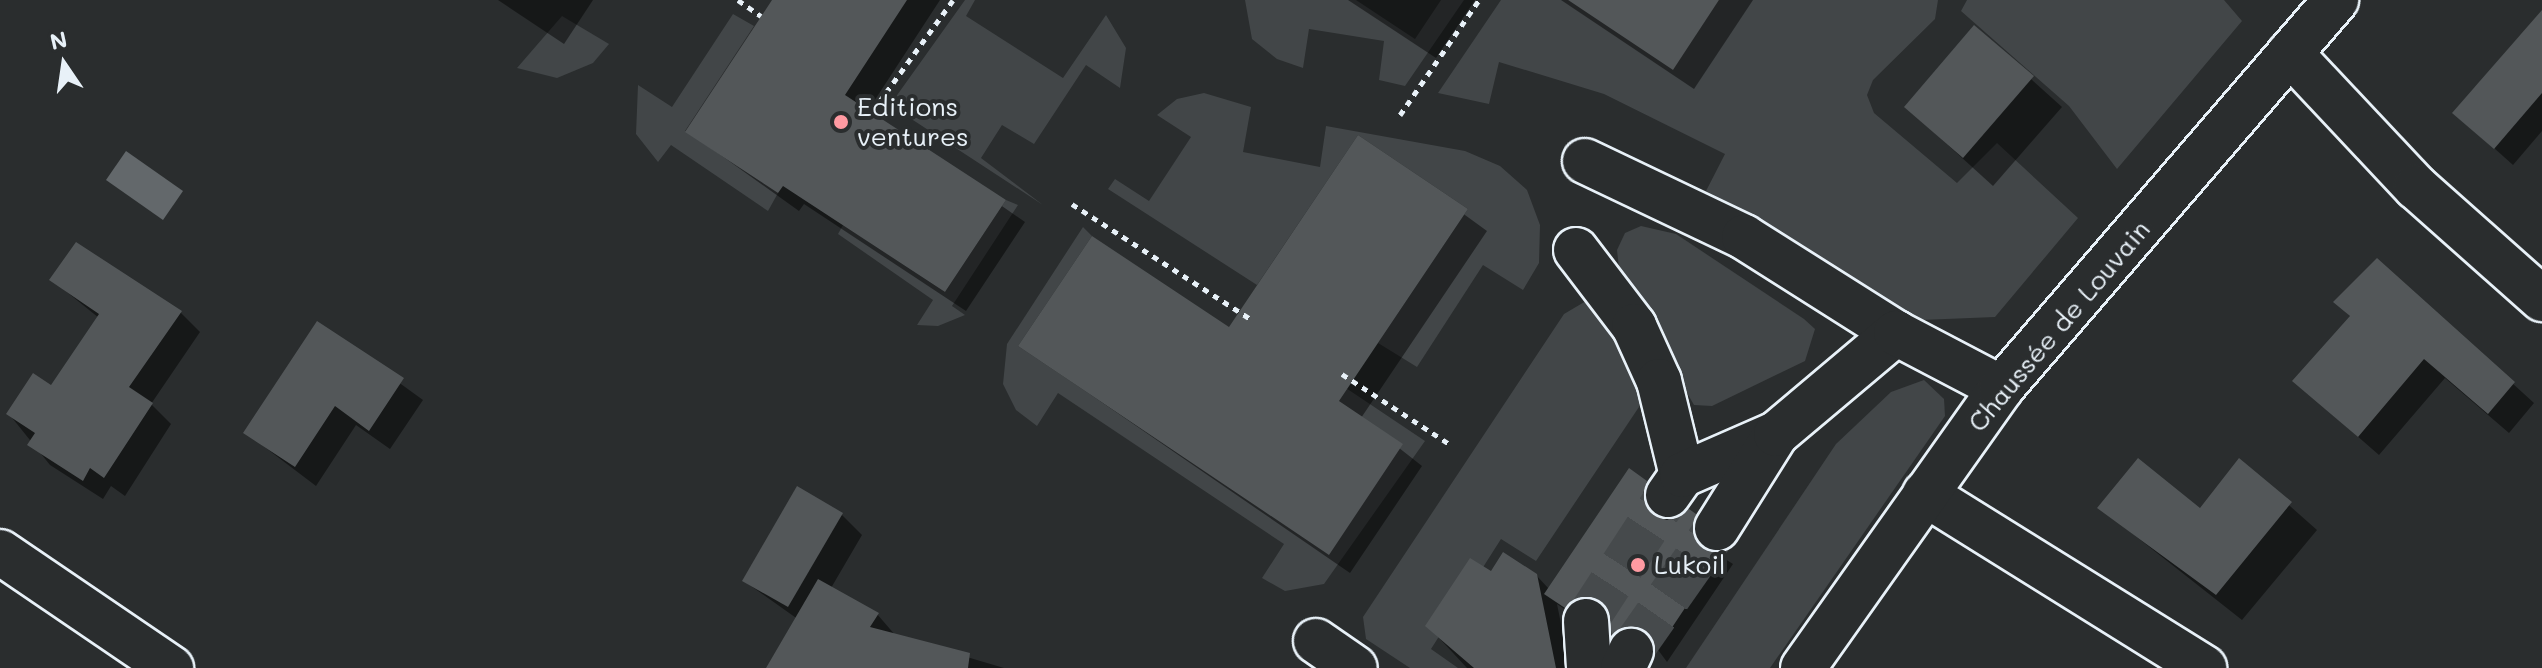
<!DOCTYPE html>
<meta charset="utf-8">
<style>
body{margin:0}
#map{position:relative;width:2542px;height:668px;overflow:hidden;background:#2a2d2e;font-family:Mali,sans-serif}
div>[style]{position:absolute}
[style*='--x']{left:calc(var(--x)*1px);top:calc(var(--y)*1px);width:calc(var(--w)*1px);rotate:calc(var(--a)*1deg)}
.green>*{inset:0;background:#424648}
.water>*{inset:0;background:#63686b}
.shadow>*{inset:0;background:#0007}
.building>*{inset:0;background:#535759}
.minor-tunnel>*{height:44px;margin-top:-22px;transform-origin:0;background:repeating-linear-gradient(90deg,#464a4c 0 44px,transparent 0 66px)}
.path>*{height:5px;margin-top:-2.5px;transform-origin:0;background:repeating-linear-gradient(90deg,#e8f1f8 0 6px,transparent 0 12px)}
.roads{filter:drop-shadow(2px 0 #e8f1f8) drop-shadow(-2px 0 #e8f1f8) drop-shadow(0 2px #e8f1f8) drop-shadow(0 -2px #e8f1f8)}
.minor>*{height:44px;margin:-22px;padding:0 22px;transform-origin:22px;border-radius:22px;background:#2a2d2e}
.major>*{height:44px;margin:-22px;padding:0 22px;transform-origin:22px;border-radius:22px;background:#2a2d2e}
.dots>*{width:22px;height:22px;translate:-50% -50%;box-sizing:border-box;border:4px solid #2a2d2e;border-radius:50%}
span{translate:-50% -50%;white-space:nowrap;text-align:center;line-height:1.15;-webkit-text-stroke:8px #2a2d2e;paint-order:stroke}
.poi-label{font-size:26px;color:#e8f1f8}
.left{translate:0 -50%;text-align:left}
.street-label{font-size:26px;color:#e8f1f8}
.north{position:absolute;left:24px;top:24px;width:80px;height:80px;-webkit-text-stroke:6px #2a2d2e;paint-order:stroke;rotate:347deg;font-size:22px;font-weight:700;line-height:32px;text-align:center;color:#e8f1f8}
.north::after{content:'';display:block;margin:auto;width:28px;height:36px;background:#e8f1f8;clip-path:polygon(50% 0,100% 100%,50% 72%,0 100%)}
</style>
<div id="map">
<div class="green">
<i style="clip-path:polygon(965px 0,975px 0,966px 16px,1063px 78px,1106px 15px,1126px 48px,1120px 88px,1086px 65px,1034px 144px,1002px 125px,981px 158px,1043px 205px,890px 105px)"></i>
<i style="clip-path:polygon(1245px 0,1356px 0,1415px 39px,1441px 0,1464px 0,1405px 86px,1379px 80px,1384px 41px,1309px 29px,1303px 68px,1277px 59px,1252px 39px)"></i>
<i style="clip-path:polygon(1501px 0,1568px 0,1673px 70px,1719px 0,1938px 0,1935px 19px,1873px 80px,1867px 95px,1874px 113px,1957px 183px,1997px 143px,2078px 218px,1995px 317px,1921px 320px,1706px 191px,1725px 154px,1604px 94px,1499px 62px,1489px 104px,1438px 93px)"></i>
<i style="clip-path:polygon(1967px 0,2224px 0,2242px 21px,2117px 169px,2069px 106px,1961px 11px)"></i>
<i style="clip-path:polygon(733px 14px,754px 26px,685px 131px,778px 193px,768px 211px,671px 145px,658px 162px,636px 134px,638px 85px,672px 107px)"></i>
<i style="clip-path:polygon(562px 16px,609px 44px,593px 63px,557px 78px,517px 68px)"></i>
<i style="clip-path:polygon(1204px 93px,1251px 107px,1243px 152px,1320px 167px,1326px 126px,1465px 151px,1500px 166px,1527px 190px,1540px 225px,1539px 263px,1523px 290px,1483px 265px,1417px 367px,1378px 343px,1468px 209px,1358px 135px,1257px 285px,1108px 189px,1115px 179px,1149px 201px,1191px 137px,1157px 115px,1177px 99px)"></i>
<i style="clip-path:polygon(1006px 200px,1018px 205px,952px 306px,965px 315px,938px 326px,917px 325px,933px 300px,838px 234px,843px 225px,945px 292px)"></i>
<i style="clip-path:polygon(1641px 226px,1676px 234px,1804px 319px,1815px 329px,1805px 361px,1712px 406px,1694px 405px,1620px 277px,1617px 250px,1625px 233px)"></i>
<i style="clip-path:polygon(1083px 227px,1092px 236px,1018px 346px,1328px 554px,1328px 394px,1337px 382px,1425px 441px,1324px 584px,1285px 591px,1262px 578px,1284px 544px,1058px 393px,1037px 426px,1016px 410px,1003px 384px,1007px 344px)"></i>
<i style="clip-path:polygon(1586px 301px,1599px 308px,1647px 395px,1536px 561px,1501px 539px,1431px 649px,1458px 668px,1410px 668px,1366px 639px,1363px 617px,1564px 314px)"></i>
<i style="clip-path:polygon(1924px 380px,1944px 399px,1945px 416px,1770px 668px,1686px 668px,1836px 444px,1891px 392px)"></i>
</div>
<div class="water">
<i style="clip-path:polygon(126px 151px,183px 191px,163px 220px,106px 180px)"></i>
</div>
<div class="shadow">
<i style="clip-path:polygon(498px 0,593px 0,564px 44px)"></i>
<i style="clip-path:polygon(774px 0,940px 0,867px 112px,1025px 222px,966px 311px,804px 204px,799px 211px,687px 131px)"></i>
<i style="clip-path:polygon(1348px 0,1475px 0,1436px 58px)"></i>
<i style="clip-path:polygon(1561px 0,1753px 0,1694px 89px)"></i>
<i style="clip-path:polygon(2542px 13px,2542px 131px,2513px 165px,2455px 113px)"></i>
<i style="clip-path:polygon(1974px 28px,2062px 107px,1993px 186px,1906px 107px)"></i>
<i style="clip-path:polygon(1359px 138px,1487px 231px,1361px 418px,1422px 466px,1350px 573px,1020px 346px,1229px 330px)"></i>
<i style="clip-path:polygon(2377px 260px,2534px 403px,2509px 433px,2445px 378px,2379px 455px,2294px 381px,2352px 318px,2336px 302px)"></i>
<i style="clip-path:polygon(52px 280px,181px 313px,200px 332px,151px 404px,171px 424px,125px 496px,111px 486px,103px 499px,50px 465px,9px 414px,51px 388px,99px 318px)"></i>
<i style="clip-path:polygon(318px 324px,423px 400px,390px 449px,356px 425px,316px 486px,246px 433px)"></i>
<i style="clip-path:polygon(2239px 461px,2317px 530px,2242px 620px,2100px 508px,2200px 511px)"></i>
<i style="clip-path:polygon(1646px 482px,1657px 493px,1659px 519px,1695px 515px,1707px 527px,1706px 547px,1733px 564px,1667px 662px,1650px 639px,1625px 646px,1614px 635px,1609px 609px,1595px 606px,1578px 618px,1557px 604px,1570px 668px,1467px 668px,1428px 626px,1492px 574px,1536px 575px,1549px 589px)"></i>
<i style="clip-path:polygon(842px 515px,862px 535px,831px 588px,877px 614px,896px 636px,1004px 668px,774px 668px,799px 620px,744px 581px)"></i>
</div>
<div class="building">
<i style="clip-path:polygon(772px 0,907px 0,845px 95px,1006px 200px,945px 292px,783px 186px,778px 193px,685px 132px)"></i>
<i style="clip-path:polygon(1568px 0,1719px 0,1673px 70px)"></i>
<i style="clip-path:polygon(2542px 10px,2542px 93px,2494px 149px,2452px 113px)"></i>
<i style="clip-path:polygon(1974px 25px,2034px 76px,1963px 158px,1904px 107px)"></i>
<i style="clip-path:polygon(1358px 135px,1468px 209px,1339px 401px,1403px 444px,1329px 555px,1018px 346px,1092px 236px,1229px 327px)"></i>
<i style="clip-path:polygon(76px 242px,182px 311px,129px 387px,153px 403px,104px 478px,90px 468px,83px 481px,27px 445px,35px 433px,6px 414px,33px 373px,51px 385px,99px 314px,49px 280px)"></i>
<i style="clip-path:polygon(2377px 258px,2515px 382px,2488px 414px,2424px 359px,2358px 437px,2292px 381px,2350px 316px,2333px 302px)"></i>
<i style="clip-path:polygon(317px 321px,404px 378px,369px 431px,335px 406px,295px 467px,243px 433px)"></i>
<i style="clip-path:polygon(2138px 458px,2200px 508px,2239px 458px,2292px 502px,2216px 595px,2097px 508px)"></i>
<i style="clip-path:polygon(1629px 468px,1647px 481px,1643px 494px,1653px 515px,1667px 520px,1689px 509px,1696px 514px,1695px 540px,1723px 551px,1655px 653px,1641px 628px,1612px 636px,1607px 608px,1598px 599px,1584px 596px,1565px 608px,1544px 594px)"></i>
<i style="clip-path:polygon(797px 486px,843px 513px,788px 607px,742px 581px)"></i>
<i style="clip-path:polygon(1503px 552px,1537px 574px,1556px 668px,1474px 668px,1425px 626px,1470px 558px,1491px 571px)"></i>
<i style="clip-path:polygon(818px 579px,879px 613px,870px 627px,970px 653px,968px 668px,766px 668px)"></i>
</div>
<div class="minor-tunnel">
<i style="--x:1586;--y:621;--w:150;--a:-56.9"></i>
<i style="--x:1631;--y:651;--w:150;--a:-55"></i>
</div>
<div class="path">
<i style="--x:738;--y:0;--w:28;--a:35"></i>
<i style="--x:872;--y:112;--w:138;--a:-54.1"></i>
<i style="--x:1400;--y:115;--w:140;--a:-55.5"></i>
<i style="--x:1072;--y:204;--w:214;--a:32.8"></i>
<i style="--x:1342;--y:374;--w:130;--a:33.1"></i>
</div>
<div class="roads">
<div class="minor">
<i style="--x:2290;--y:53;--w:184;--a:46.8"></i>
<i style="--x:2416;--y:187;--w:169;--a:41.6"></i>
<i style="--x:1585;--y:161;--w:176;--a:25.5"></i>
<i style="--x:1744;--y:237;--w:180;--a:32.3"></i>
<i style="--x:1576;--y:250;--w:96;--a:52.7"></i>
<i style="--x:1634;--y:326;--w:60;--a:65.6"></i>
<i style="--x:1659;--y:381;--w:97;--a:76.3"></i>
<i style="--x:1925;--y:494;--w:329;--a:31.9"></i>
<i style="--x:1668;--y:495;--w:24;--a:-55"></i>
<i style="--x:1682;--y:475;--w:103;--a:-23.6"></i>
<i style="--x:1717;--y:528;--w:111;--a:-57.9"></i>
<i style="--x:1776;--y:434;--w:157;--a:-40.1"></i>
<i style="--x:1896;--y:333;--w:119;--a:27.6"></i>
<i style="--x:0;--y:552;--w:207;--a:34.2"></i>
<i style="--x:1586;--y:621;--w:47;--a:86.3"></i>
<i style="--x:1316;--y:641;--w:47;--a:34.7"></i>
<i style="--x:1623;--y:668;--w:19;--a:-65"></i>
</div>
<div class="major">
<i style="--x:1803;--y:668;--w:343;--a:-54.7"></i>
<i style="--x:2001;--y:388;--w:513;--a:-49.19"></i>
</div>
</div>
<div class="dots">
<i style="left:841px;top:122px;background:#ff9aa2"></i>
<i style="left:1638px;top:565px;background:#ff9aa2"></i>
</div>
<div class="poi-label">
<span class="left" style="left:857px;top:122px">Editions<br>ventures</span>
<span class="left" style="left:1654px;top:565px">Lukoil</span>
</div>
<div class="street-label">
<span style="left:2059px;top:326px;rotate:-50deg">Chaussée de Louvain</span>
</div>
<div class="north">N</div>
</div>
